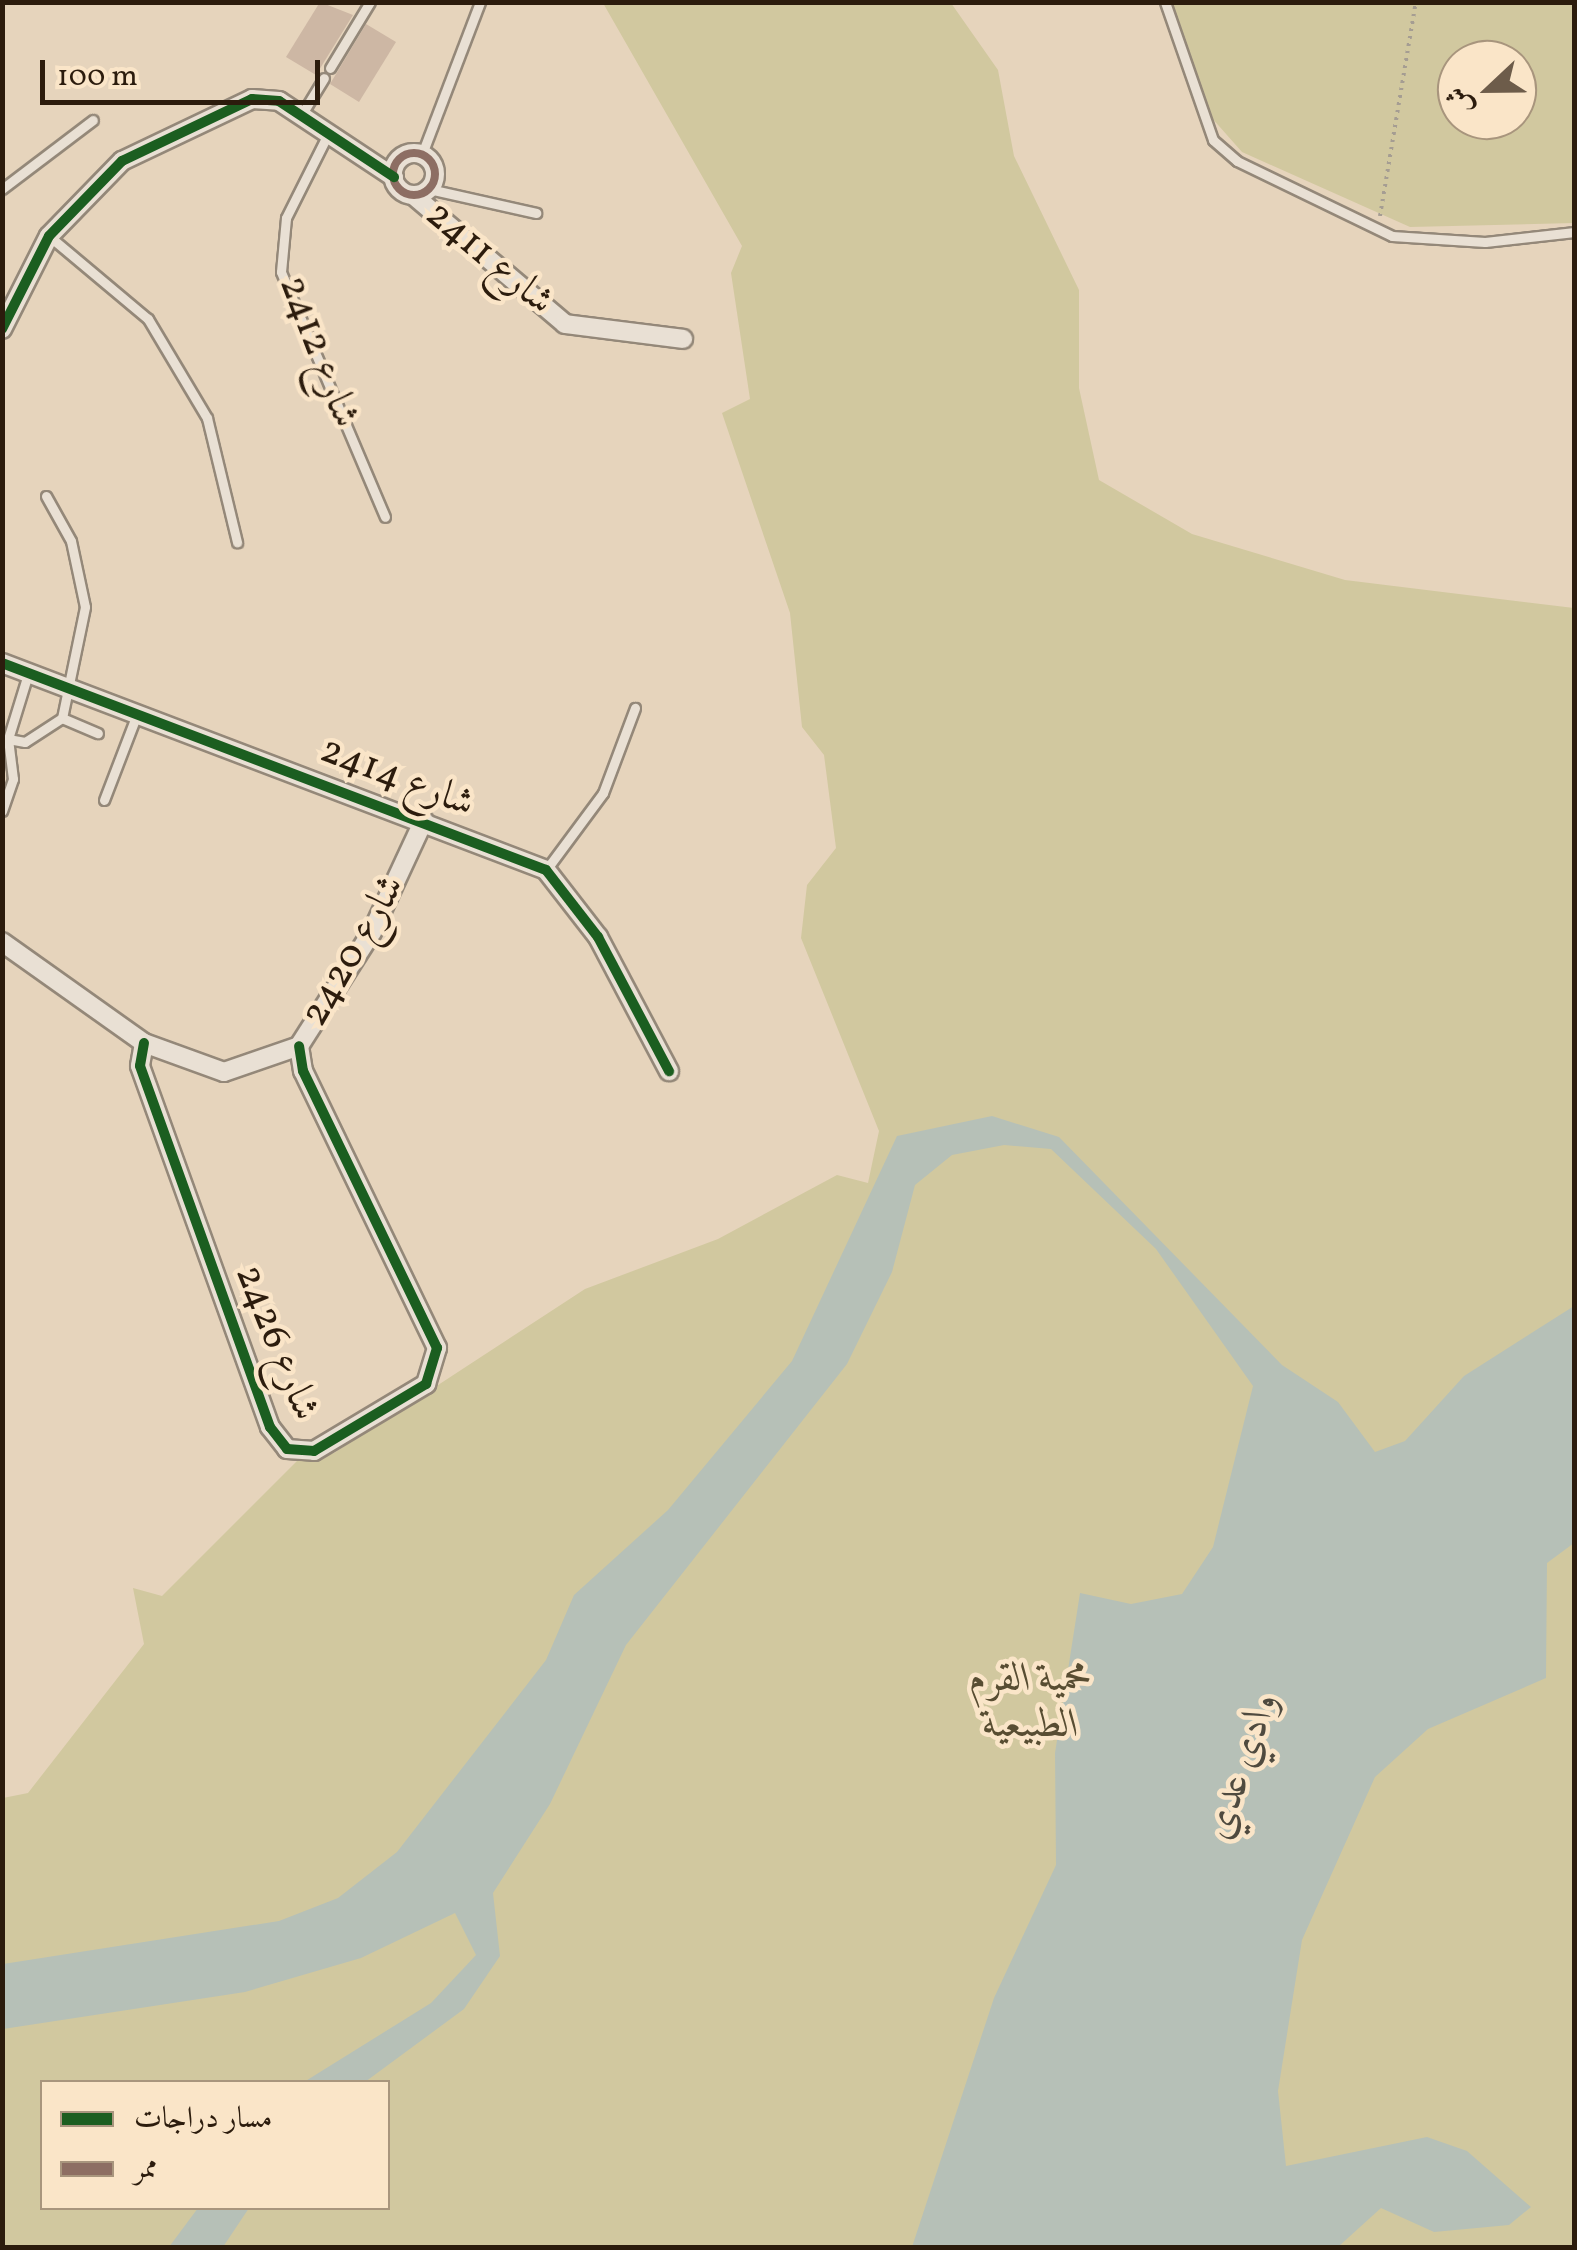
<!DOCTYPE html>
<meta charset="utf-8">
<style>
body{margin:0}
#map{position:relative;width:1577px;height:2250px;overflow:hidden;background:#e6d4bc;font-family:Vollkorn,Amiri,serif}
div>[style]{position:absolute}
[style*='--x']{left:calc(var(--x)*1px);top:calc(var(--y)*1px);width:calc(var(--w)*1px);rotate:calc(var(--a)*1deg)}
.green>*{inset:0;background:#d1c89f}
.water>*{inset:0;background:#b6c0b7}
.building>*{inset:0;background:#cdb7a4}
.path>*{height:4px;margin-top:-2px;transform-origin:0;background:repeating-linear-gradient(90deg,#a59d92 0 2.5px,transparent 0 7.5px)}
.roads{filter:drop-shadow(2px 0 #948879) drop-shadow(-2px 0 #948879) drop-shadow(0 2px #948879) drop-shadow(0 -2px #948879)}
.lane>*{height:9px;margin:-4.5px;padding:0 4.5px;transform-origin:4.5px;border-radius:4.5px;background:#e9e0d4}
.street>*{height:18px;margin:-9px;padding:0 9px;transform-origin:9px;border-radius:9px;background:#e9e0d4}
.street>.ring{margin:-9px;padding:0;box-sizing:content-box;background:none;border:18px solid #e9e0d4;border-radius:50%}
.quiet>*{height:8px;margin-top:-4px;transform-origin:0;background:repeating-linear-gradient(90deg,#8d6e63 0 15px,transparent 0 23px)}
.quiet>.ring{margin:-4px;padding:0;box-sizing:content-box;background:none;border:8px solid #8d6e63;border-radius:50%}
.cycleway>*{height:10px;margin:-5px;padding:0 5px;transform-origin:5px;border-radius:5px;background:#1b5e20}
span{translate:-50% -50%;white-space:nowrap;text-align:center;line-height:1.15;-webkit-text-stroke:9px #fae5c8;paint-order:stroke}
.street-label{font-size:40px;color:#2c1c0d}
.park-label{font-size:40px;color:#584d32;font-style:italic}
.water-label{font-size:42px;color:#4f4a3f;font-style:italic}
.frame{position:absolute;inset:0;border:5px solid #2c1c0d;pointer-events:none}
.legend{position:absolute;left:40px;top:2080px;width:350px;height:130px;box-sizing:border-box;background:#fae5c8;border:2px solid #a8957d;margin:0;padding:12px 18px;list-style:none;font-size:30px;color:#2c1c0d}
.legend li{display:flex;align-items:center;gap:20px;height:50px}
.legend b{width:50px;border:2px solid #a8957d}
.north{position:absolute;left:1437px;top:40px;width:100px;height:100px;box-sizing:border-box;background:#fae5c8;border:2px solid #a8957d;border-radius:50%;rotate:248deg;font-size:28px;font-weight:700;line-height:40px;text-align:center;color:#2c1c0d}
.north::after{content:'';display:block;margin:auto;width:35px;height:45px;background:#6d5c4a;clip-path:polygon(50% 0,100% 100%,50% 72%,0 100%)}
.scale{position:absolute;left:40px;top:60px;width:280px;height:45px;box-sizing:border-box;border:5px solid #2c1c0d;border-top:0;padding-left:12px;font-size:30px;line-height:35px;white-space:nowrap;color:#2c1c0d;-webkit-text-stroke:8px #fae5c8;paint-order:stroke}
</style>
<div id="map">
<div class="green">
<i style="clip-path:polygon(evenodd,603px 3px,951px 3px,998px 70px,1014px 156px,1079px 290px,1079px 388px,1099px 480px,1192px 534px,1345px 580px,1574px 608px,1574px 2247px,3px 2248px,3px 1798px,28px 1793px,144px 1644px,133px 1588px,162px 1596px,297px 1461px,334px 1453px,585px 1289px,718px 1239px,837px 1175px,868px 1183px,879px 1131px,801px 938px,807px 885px,836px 848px,824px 755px,802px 727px,790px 613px,722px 413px,750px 399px,731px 273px,742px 246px,603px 3px,42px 2082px,388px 2082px,388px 2208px,42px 2208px,42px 2082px)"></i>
<i style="clip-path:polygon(evenodd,1170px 3px,1574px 3px,1574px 223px,1410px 227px,1242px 152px,1211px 117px,1170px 3px,1457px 60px,1517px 60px,1517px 120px,1457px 120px,1457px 60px)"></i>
</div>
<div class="water">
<i style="clip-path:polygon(992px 1116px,1059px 1137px,1282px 1365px,1338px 1402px,1375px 1452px,1405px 1441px,1464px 1376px,1574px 1306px,1574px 1543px,1547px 1563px,1546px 1678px,1428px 1729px,1375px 1777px,1302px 1940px,1278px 2091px,1286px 2166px,1427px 2137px,1467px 2151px,1531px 2207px,1509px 2225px,1434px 2232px,1381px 2208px,1338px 2247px,912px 2247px,994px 1998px,1056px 1865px,1055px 1753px,1080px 1593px,1131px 1604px,1182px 1594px,1213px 1547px,1253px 1386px,1156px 1249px,1051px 1149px,1004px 1145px,952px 1155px,915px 1185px,892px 1272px,847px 1364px,626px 1645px,550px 1804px,493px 1893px,500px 1956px,464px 2009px,365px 2082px,304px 2082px,431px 2003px,476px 1955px,455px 1913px,361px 1958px,245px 1992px,3px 2029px,3px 1964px,279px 1921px,338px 1898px,397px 1852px,546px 1660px,574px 1595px,668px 1510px,792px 1361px,897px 1136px)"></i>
<i style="clip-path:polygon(198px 2208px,249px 2208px,223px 2247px,169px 2247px)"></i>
</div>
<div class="building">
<i style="clip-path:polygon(320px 2px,353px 15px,316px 75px,286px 57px)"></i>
<i style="clip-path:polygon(366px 24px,396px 42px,359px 102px,330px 84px)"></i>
</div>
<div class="path">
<i style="--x:1380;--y:216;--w:217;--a:-80.5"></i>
</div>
<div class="roads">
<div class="lane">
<i style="--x:1165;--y:2;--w:146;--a:70.8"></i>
<i style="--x:1213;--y:140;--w:32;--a:41"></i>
<i style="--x:1237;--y:161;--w:172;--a:25.8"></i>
<i style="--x:1392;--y:236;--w:93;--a:3.7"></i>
<i style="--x:1485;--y:242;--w:90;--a:-6.4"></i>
<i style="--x:330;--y:68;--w:77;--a:-58.8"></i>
<i style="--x:302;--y:114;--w:42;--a:-58.6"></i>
<i style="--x:328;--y:134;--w:94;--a:116.6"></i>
<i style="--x:286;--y:218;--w:54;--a:95.3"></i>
<i style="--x:281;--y:272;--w:266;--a:67"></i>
<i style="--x:422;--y:154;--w:163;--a:-69.1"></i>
<i style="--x:2;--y:189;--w:114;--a:-37.2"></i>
<i style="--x:429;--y:189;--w:110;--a:12.6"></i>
<i style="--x:49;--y:236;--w:129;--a:40"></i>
<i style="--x:148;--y:319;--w:115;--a:59.2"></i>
<i style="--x:207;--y:418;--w:128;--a:76.4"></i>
<i style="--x:46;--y:496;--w:51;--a:60.9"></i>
<i style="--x:71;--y:541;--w:67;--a:78"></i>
<i style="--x:85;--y:607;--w:113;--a:101.7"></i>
<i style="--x:8;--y:739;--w:17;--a:10"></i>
<i style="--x:25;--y:742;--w:44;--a:-33"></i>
<i style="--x:62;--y:718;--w:39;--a:23"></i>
<i style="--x:104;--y:800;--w:92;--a:-69"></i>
<i style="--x:2;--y:811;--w:34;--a:-71"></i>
<i style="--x:13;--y:779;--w:40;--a:-97.1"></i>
<i style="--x:8;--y:739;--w:68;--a:-72.9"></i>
<i style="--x:546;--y:870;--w:96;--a:-53.5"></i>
<i style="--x:603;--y:793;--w:91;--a:-69.4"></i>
</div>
<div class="street">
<i class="ring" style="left:393px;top:153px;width:24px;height:24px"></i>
<i style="--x:413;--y:195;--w:199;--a:40.3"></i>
<i style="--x:565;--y:324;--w:119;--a:7.2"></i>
<i style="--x:2;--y:329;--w:104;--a:-63.2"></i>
<i style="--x:49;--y:236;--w:105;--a:-45.8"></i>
<i style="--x:122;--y:161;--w:144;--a:-25.5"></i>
<i style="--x:252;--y:99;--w:27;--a:4"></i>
<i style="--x:279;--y:101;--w:138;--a:33.5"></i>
<i style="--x:2;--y:663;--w:582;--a:20.83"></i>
<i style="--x:546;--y:870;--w:85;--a:52.2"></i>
<i style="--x:598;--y:937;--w:152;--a:62.1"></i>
<i style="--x:2;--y:942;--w:174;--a:35.4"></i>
<i style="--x:144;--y:1043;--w:85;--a:19.9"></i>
<i style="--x:224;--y:1072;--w:79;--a:-19.1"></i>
<i style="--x:299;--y:1046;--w:135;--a:-57.4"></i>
<i style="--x:372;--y:932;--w:123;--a:-65.1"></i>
<i style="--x:144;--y:1043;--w:23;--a:100"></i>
<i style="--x:140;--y:1066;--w:384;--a:70.2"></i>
<i style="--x:270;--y:1427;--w:28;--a:52"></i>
<i style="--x:287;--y:1449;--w:27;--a:4"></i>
<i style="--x:314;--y:1451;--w:131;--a:-30.9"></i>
<i style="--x:426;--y:1384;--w:38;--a:-73"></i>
<i style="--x:437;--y:1348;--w:308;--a:-115.8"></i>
<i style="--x:303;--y:1071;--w:25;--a:-99"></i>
</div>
</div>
<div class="quiet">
<i class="ring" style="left:393px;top:153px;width:34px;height:34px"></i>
</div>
<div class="cycleway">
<i style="--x:2;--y:329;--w:104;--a:-63.2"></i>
<i style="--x:49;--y:236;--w:105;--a:-45.8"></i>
<i style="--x:122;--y:161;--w:144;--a:-25.5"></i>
<i style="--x:252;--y:99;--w:27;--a:4"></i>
<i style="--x:279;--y:101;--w:138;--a:33.5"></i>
<i style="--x:2;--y:663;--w:582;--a:20.83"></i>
<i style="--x:546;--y:870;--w:85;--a:52.2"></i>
<i style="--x:598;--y:937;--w:152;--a:62.1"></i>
<i style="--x:144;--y:1043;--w:23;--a:100"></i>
<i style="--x:140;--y:1066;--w:384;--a:70.2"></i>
<i style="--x:270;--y:1427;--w:28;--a:52"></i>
<i style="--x:287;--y:1449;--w:27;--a:4"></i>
<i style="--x:314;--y:1451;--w:131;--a:-30.9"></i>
<i style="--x:426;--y:1384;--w:38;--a:-73"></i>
<i style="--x:437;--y:1348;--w:308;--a:-115.8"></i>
<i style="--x:303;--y:1071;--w:25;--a:-99"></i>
</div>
<div class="street-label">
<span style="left:489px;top:259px;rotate:40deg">شارع 2411</span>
<span style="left:318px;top:352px;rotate:69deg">2412 شارع</span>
<span style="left:397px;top:778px;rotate:21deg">2414 شارع</span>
<span style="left:354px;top:951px;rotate:-60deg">2420 شارع</span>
<span style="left:276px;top:1343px;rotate:68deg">2426 شارع</span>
</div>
<div class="park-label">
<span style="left:1031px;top:1703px">محمية القرم<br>الطبيعية</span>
</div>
<div class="water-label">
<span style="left:1243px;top:1766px;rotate:-71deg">وادي عدي</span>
</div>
<div class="frame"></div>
<ul class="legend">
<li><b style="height:12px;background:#1b5e20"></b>مسار دراجات</li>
<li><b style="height:12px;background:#8d6e63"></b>ممر</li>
</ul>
<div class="north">ش</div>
<div class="scale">100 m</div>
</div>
